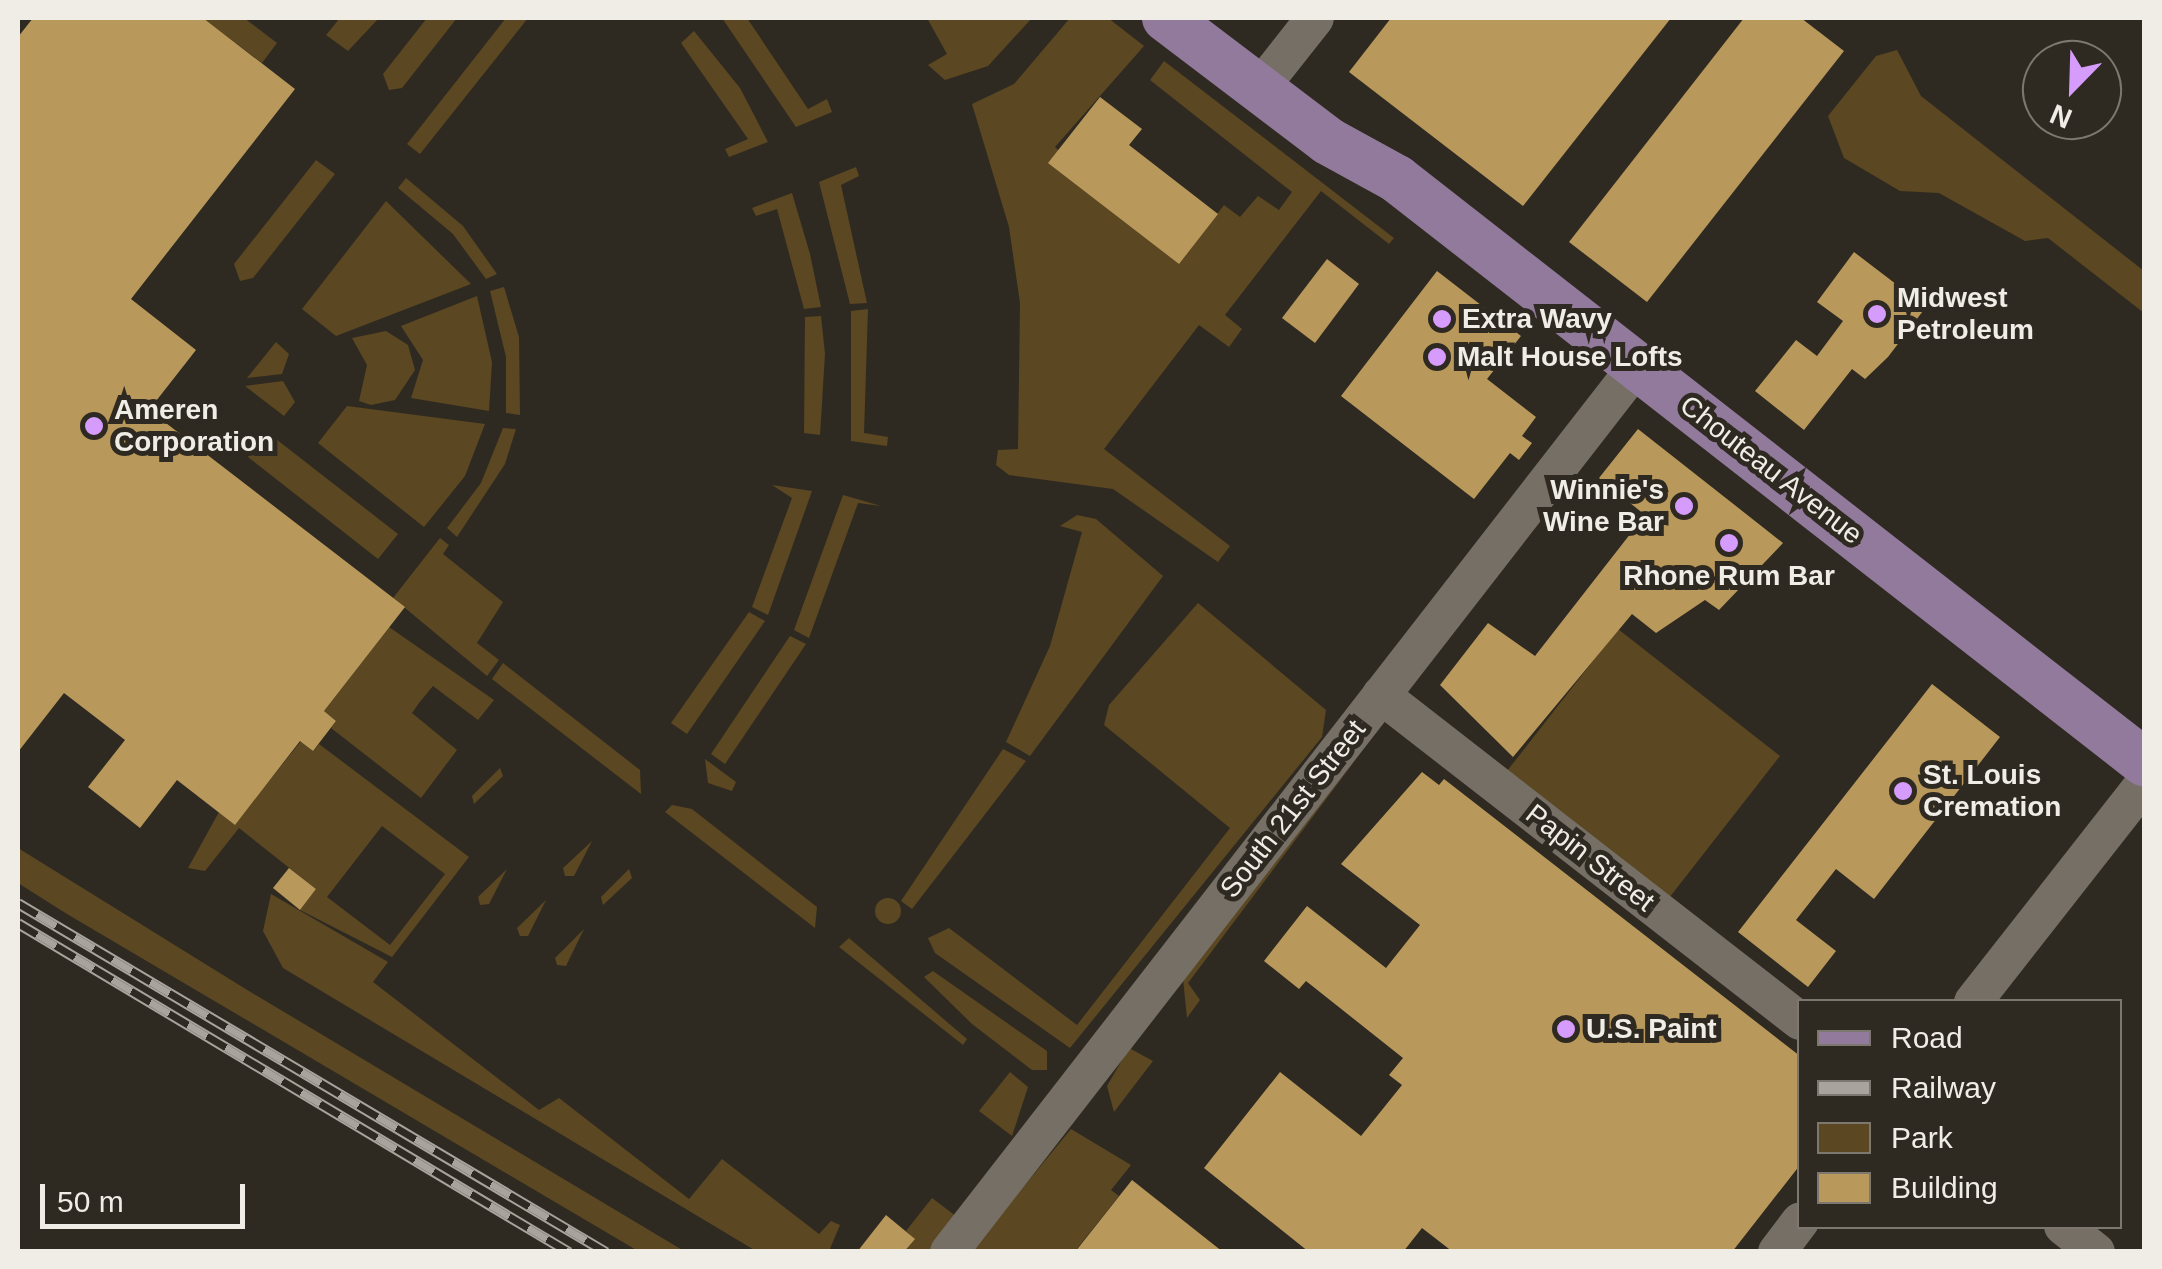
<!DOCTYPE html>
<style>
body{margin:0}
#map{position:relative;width:2162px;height:1269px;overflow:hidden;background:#2f2a21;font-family:Arial,sans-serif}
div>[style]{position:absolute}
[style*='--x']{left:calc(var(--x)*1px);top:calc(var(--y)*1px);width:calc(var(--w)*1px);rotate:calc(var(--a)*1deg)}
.green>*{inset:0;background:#5b4721}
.round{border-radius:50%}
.building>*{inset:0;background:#b9985b}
.minor>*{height:38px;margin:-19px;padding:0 19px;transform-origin:19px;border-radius:19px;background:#756f65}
.major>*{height:48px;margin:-24px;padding:0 24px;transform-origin:24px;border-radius:24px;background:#927a9c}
.rail>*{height:11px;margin-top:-5.5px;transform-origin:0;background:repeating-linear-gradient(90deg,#2f2a21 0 22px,#a8a49d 0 44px);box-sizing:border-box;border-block:2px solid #a8a49d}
.dots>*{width:28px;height:28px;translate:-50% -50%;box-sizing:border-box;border:5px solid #2f2a21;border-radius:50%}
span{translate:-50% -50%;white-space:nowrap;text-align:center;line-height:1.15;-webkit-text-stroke:10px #2f2a21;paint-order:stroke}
.poi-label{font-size:28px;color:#f0ede7;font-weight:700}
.left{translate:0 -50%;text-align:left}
.right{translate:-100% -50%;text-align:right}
.street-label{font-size:28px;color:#f0ede7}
.frame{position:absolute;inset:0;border:20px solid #f0ede7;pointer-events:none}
.legend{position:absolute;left:1797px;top:999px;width:325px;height:230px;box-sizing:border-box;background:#2f2a21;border:2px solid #7c7870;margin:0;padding:12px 18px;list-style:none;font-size:30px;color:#f0ede7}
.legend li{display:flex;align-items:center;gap:20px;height:50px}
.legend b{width:50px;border:2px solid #7c7870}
.north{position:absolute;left:2022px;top:40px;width:100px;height:100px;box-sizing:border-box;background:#2f2a21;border:2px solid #7c7870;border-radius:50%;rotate:203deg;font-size:28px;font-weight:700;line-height:40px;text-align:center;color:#f0ede7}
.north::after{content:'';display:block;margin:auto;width:35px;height:45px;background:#d59cfb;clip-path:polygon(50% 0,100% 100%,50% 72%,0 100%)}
.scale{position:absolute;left:40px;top:1184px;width:205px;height:45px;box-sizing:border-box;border:5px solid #f0ede7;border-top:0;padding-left:12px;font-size:30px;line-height:35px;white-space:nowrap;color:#f0ede7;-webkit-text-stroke:8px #2f2a21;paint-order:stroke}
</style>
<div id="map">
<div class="green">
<i style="clip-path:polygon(244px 18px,277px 43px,262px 63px,204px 19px)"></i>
<i style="clip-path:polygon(340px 18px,379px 18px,348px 51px,326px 35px)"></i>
<i style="clip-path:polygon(427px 18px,457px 18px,402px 88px,389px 90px,383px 74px)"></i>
<i style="clip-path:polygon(506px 18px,528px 18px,420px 154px,407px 144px)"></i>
<i style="clip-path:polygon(722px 18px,747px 18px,808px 109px,827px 99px,832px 112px,796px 127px)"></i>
<i style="clip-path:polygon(927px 18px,1032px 18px,988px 66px,945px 80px,928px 65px,947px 54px)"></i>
<i style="clip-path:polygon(1070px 18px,1108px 18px,1144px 46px,1055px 147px,1179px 263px,1224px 205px,1240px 217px,1258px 196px,1279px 210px,1292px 192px,1150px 80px,1164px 61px,1394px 238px,1389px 244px,1321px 191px,1225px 315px,1242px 329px,1229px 347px,1199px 325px,1104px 449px,1230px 546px,1218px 562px,1113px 489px,1009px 475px,996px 465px,998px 450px,1018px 449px,1020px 303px,1009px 227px,972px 104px,1014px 84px)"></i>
<i style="clip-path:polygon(694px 31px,740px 88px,768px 142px,729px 157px,725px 149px,748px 139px,681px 43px)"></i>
<i style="clip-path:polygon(1897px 50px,1921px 96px,2144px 271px,2144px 313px,2048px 238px,2025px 241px,1939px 193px,1900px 191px,1844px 158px,1828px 116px,1876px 56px)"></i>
<i style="clip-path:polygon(316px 160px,335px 174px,253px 278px,240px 281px,234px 264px)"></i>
<i style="clip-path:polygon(856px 167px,859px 176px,841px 185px,867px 303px,850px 304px,819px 182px)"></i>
<i style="clip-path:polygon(406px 178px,463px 226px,497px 274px,486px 279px,453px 234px,398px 188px)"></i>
<i style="clip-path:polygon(792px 193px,810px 254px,821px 307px,804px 309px,777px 209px,756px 216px,752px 208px)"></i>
<i style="clip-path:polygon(386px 201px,471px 284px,336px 336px,302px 309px)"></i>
<i style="clip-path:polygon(504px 287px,519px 337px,520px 415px,506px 413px,506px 357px,490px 291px)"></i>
<i style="clip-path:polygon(477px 296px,492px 362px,489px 411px,411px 398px,423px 360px,401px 326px)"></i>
<i style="clip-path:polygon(868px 309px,864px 433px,888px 437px,887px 446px,851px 441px,851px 311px)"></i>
<i style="clip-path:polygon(821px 316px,825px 354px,820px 435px,804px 433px,805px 317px)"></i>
<i style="clip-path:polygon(386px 331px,408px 345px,415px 370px,395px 400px,371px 405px,359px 401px,367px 365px,352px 338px)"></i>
<i style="clip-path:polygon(276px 342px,289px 354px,282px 374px,247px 378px)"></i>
<i style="clip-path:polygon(283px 381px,295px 402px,284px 416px,245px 386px)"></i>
<i style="clip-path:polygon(347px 406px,485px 424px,465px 476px,424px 527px,318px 443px)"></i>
<i style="clip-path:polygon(503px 428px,516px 429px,505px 464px,457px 537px,447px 528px,481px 483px)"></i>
<i style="clip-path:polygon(267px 432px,398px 534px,378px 559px,248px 457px)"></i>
<i style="clip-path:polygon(772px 485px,812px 491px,768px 615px,752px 607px,792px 498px)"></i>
<i style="clip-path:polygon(843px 495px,881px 506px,858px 503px,809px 638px,794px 630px)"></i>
<i style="clip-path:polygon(1077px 515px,1096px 519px,1163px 576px,1030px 756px,1006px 742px,1050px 646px,1082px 532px,1060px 526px)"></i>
<i style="clip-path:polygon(440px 538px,449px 545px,443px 554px,503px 602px,477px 643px,499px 660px,487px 676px,393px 598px)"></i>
<i style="clip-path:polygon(1198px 603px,1326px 710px,1322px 737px,1070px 1048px,935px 953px,928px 938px,949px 928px,1077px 1025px,1230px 828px,1104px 725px,1109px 705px)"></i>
<i style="clip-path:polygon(749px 612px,765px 621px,687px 734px,671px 723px)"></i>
<i style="clip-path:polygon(389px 627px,494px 700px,478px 720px,433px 686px,419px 703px,412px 713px,457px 750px,421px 798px,331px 728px,336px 721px,324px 711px)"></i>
<i style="clip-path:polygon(1618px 629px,1780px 756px,1669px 898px,1507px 771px)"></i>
<i style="clip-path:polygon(790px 636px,806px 644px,725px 764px,711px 754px)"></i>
<i style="clip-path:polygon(503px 663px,640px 770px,641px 794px,492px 679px)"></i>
<i style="clip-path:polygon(evenodd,301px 741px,313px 751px,319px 744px,469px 857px,392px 957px,300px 910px,316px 889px,239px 828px,205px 871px,188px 868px,219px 812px,235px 824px,301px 741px,382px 826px,445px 874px,390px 945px,327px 897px,382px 826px)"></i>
<i style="clip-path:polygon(1003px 749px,1026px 761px,912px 909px,901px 901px)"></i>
<i style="clip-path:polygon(1357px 758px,1188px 983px,1200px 1000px,1187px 1018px,1183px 979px)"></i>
<i style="clip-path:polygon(705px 759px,736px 782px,732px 791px,708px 783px)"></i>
<i style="clip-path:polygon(500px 768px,503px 776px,474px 804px,472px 796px)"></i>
<i style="clip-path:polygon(672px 805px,692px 809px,817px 907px,815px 928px,665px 812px)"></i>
<i style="clip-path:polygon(592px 841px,574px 876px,565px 876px,563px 868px)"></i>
<i style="clip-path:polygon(18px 848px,244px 988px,684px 1251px,638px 1251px,67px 914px,18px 883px)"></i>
<i style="clip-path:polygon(507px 869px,489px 904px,480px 905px,478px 897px)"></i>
<i style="clip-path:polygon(629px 869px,632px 878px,603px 905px,601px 897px)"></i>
<i style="clip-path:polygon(271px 894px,388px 962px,373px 982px,539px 1110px,559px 1098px,689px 1199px,722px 1159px,819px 1234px,831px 1221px,840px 1225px,829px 1251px,756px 1251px,283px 968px,263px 931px)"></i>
<i class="round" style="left:875px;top:898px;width:26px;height:26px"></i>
<i style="clip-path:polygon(546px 900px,528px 936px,520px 936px,517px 928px)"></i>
<i style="clip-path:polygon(584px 929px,566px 966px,557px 965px,555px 958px)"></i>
<i style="clip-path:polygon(849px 938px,967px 1039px,963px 1045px,839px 947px)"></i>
<i style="clip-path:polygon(933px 971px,1047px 1051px,1047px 1070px,1032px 1070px,972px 1024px,924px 977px)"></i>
<i style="clip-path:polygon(1129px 1048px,1153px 1061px,1114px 1112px,1107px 1086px)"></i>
<i style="clip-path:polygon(1010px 1072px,1028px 1087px,1012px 1136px,979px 1111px)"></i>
<i style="clip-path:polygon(1071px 1129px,1131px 1165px,1111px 1190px,1119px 1196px,1075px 1251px,970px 1252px)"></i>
<i style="clip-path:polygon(932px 1198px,957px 1217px,930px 1251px,905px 1252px,914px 1239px,906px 1231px)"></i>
</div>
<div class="building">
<i style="clip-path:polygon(33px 18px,203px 18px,295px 89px,131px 299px,196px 350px,149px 410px,405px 607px,324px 711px,336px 721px,313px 751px,300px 741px,235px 825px,177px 780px,140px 828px,88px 787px,125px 740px,64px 693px,18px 752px,18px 37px)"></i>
<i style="clip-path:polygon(1391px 18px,1671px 18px,1523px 206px,1349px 72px)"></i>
<i style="clip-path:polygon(1744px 18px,1801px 18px,1844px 51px,1647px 302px,1569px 242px)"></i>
<i style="clip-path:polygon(1100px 97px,1142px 129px,1129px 145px,1218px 214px,1179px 264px,1048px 163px)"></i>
<i style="clip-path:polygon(1854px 252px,1926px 307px,1888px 357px,1865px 379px,1852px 369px,1804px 430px,1755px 391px,1796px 340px,1817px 356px,1843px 321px,1817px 302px)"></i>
<i style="clip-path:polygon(1327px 259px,1359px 284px,1315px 343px,1282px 318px)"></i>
<i style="clip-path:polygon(1437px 271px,1521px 336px,1487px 379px,1536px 417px,1522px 436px,1532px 443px,1519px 460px,1510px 453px,1474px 499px,1341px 396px)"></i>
<i style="clip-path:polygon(1638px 429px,1783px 543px,1719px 610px,1705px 600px,1656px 633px,1632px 614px,1513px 757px,1440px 685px,1488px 623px,1535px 656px,1645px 515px,1599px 478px)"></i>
<i style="clip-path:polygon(1932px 684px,2000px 737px,1874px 899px,1836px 869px,1796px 920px,1836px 951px,1808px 987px,1738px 932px)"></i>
<i style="clip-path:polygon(1422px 772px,1439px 785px,1444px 779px,1800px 1056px,1800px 1165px,1732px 1252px,1453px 1252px,1422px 1228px,1403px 1252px,1309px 1252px,1204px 1168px,1280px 1072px,1361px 1136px,1402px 1085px,1389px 1075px,1403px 1058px,1306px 981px,1299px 989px,1264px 961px,1307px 906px,1386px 968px,1420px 925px,1341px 864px)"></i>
<i style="clip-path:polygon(289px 868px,316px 889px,300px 910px,273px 888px)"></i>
<i style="clip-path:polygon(1132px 1180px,1223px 1252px,1075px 1252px)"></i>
<i style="clip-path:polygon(886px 1215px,915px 1239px,904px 1252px,857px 1252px)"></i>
</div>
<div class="minor">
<i style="--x:1259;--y:89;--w:90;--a:-51.7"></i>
<i style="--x:1381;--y:695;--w:531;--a:37.88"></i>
<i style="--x:1973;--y:1002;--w:277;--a:-51.9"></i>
<i style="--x:2063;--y:1226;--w:42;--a:38.2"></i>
<i style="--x:949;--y:1252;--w:1122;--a:-52.17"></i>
<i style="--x:1777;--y:1252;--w:38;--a:-53"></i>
</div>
<div class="major">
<i style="--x:1166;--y:18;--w:203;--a:37.2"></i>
<i style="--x:1328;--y:141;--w:79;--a:28.8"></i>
<i style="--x:1397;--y:179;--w:948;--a:37.97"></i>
</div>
<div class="rail">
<i style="--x:18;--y:903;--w:684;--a:30.69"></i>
<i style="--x:18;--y:923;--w:642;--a:30.84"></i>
</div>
<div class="dots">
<i style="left:1877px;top:314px;background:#d59cfb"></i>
<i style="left:1442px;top:319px;background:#d59cfb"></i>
<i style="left:1437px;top:357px;background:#d59cfb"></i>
<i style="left:94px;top:426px;background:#d59cfb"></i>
<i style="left:1684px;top:506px;background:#d59cfb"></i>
<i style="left:1729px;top:543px;background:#d59cfb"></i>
<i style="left:1903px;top:791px;background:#d59cfb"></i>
<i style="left:1566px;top:1029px;background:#d59cfb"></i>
</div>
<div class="poi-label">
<span class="left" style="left:1897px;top:314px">Midwest<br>Petroleum</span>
<span class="left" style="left:1462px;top:319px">Extra Wavy</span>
<span class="left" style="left:1457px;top:357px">Malt House Lofts</span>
<span class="left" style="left:114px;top:426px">Ameren<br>Corporation</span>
<span class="right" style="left:1664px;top:506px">Winnie's<br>Wine Bar</span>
<span style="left:1729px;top:576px">Rhone Rum Bar</span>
<span class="left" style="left:1923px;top:791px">St. Louis<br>Cremation</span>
<span class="left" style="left:1586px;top:1029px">U.S. Paint</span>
</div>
<div class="street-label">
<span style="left:1771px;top:470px;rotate:38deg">Chouteau Avenue</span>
<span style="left:1293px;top:809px;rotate:-52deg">South 21st Street</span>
<span style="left:1590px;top:858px;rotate:38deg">Papin Street</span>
</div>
<div class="frame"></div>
<ul class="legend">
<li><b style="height:12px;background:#927a9c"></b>Road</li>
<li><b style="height:12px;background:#a8a49d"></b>Railway</li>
<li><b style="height:28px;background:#5b4721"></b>Park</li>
<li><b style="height:28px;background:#b9985b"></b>Building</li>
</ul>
<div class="north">N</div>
<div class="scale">50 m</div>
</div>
